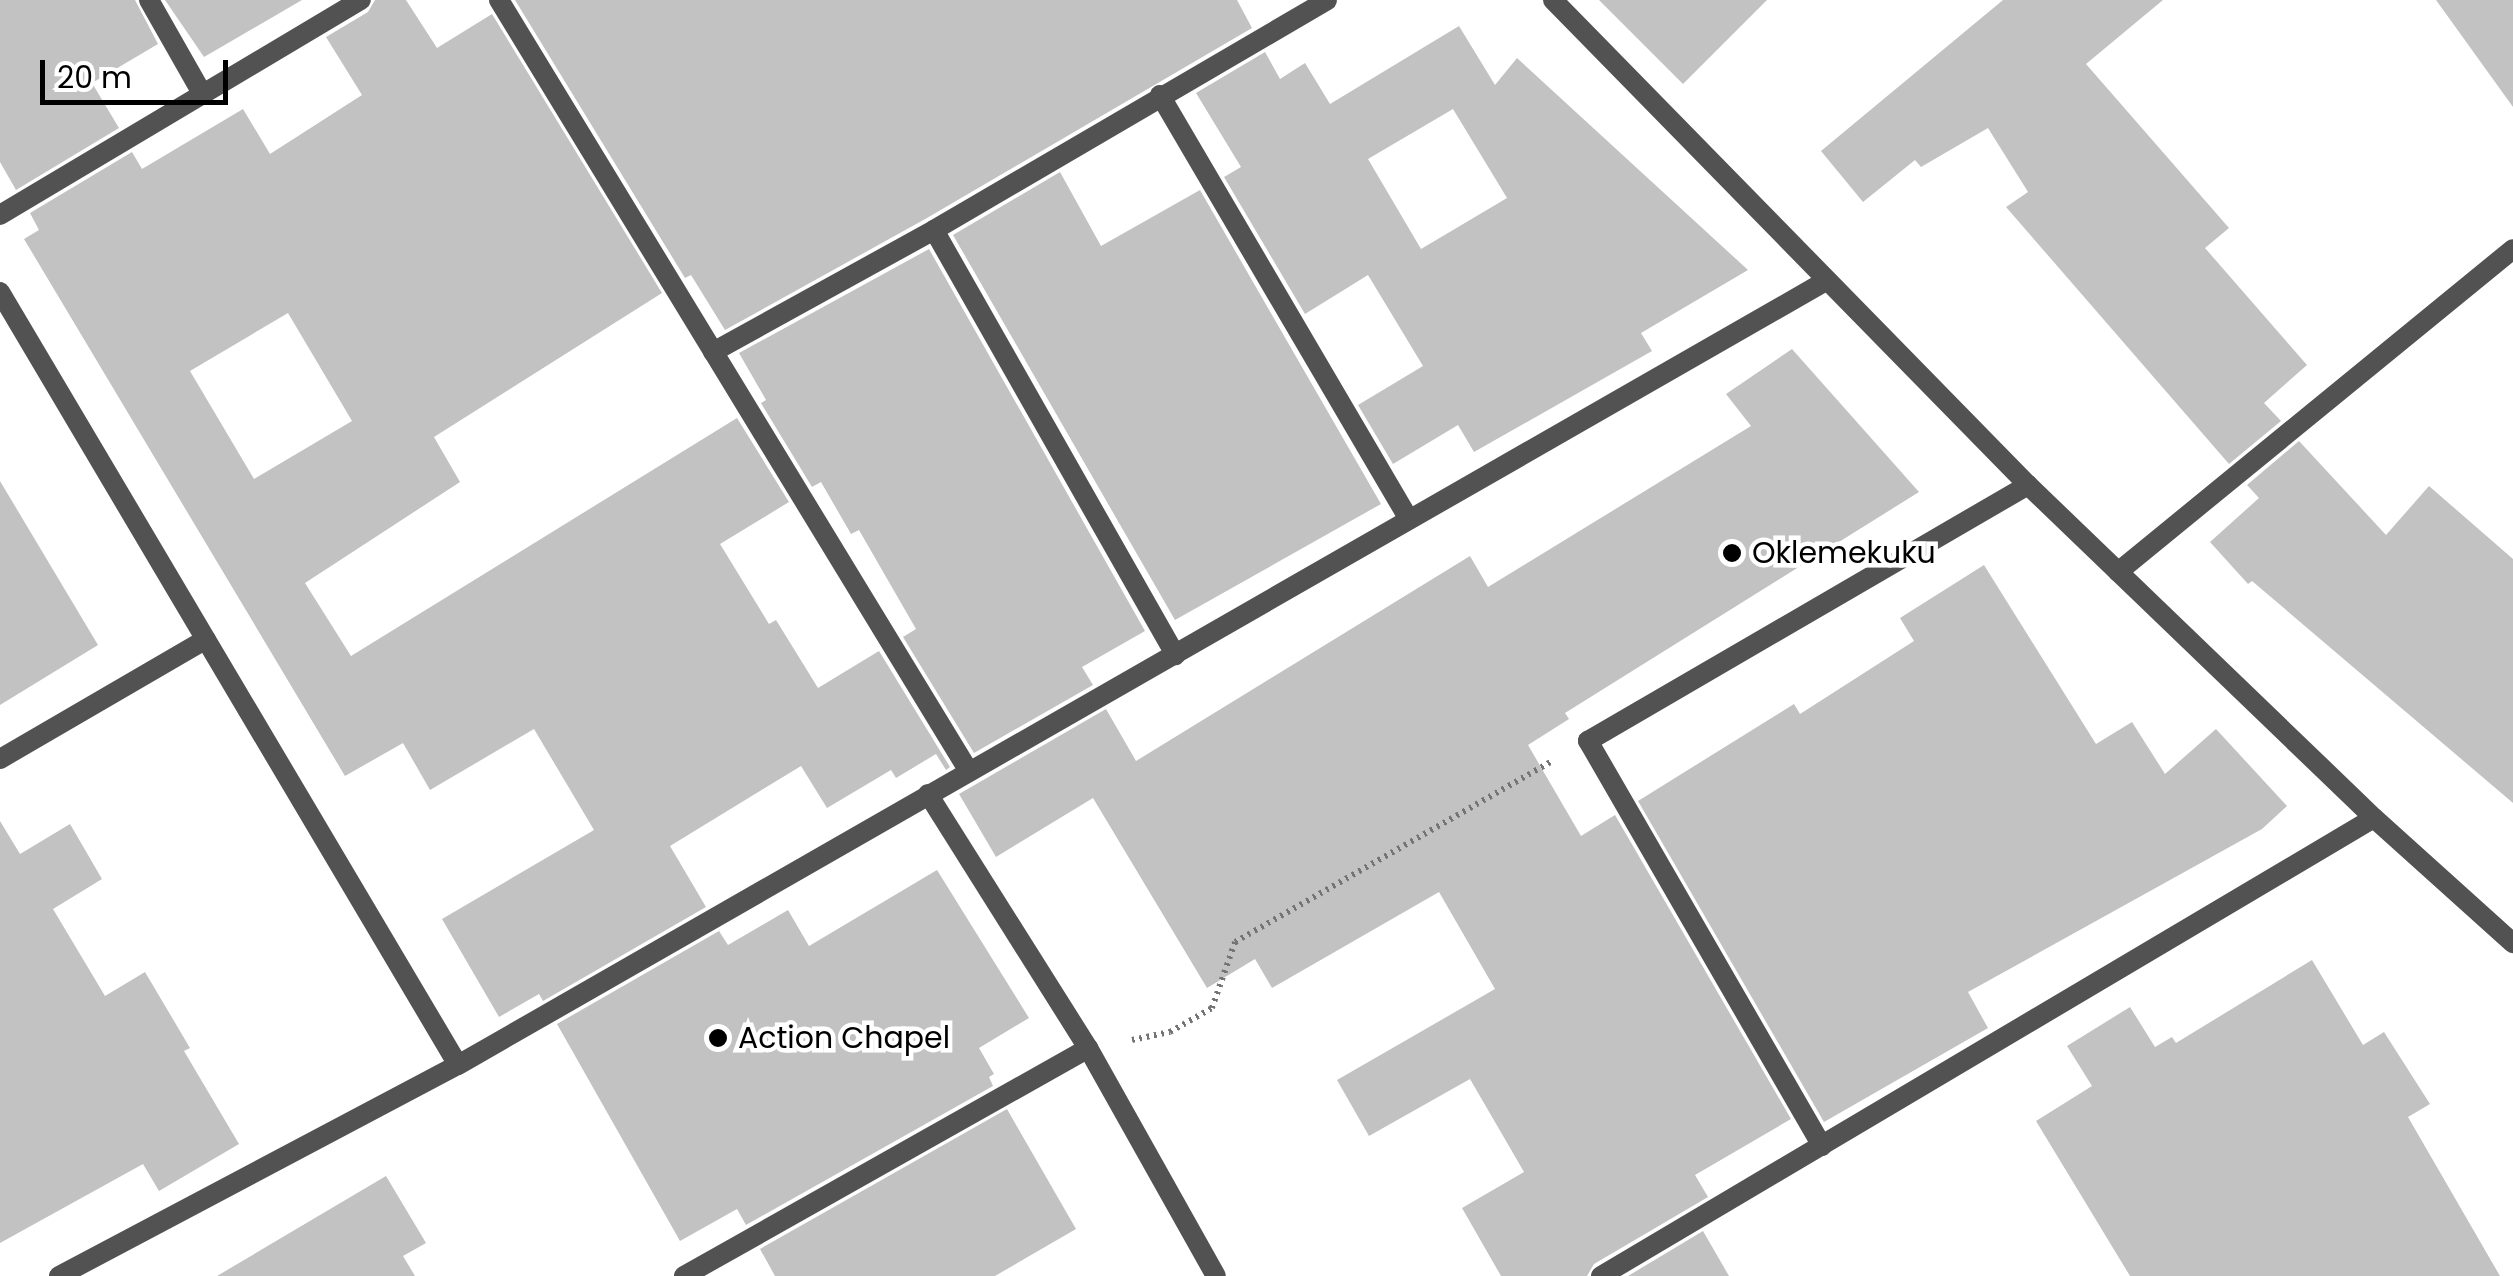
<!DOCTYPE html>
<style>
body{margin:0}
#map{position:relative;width:2513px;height:1276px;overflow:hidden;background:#fff;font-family:Poppins,sans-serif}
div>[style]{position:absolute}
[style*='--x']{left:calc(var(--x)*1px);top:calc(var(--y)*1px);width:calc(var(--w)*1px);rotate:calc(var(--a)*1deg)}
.building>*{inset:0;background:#c2c2c2}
.path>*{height:6px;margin-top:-3px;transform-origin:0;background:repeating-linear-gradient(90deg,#747474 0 2.5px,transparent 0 7.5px)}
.street>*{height:20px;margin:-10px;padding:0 10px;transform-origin:10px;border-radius:10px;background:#525252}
.dots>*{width:28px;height:28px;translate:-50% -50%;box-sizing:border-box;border:5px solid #fff;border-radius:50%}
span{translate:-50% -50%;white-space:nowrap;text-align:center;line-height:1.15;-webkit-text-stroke:9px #fff;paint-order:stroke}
.poi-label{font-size:30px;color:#000}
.left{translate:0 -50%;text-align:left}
.scale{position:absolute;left:40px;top:60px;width:188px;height:45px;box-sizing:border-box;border:5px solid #000;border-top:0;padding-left:12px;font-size:30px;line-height:35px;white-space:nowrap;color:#000;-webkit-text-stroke:8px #fff;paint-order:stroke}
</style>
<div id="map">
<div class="building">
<i style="clip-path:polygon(0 0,135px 0,158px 44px,92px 83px,119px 128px,16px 190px,0 162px)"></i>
<i style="clip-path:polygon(165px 0,302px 0,204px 57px)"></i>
<i style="clip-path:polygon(evenodd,375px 0,406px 0,437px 48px,492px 14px,662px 293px,434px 437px,460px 482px,305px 583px,351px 656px,737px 418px,789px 502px,720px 544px,769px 624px,776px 620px,818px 688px,879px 651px,950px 767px,946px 770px,936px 754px,896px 778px,891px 770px,827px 808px,801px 766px,670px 846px,706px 907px,543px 1001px,539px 994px,499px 1017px,442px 919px,594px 830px,534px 729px,430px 790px,403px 743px,345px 776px,24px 239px,39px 230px,30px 213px,132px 152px,142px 169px,243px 109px,270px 154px,362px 95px,326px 37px,368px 12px,375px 0,288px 313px,352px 421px,254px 479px,190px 371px,288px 313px)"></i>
<i style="clip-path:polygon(515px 0,1237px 0,1252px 28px,927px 218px,725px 330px,691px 275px,685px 278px)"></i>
<i style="clip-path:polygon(1599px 0,1767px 0,1683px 84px)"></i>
<i style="clip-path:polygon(2003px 0,2163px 0,2086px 64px,2229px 228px,2205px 248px,2307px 365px,2264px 403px,2281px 421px,2229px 464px,2006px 207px,2028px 192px,1988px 128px,1921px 167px,1915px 160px,1863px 202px,1821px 151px)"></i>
<i style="clip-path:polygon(2436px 0,2513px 0,2513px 107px)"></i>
<i style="clip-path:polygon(evenodd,1459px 26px,1495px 85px,1517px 58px,1748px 270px,1641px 333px,1652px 351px,1474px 452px,1458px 425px,1393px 464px,1358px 405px,1423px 366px,1368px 275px,1305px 314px,1224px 177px,1241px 167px,1196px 93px,1265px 52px,1280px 79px,1305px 63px,1330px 104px,1459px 26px,1453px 109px,1507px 198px,1421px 249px,1368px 159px,1453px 109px)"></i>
<i style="clip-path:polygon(1060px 172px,1101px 246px,1200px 190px,1381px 504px,1175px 620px,953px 235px)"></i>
<i style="clip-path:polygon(929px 249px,1145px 631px,1082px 667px,1093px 685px,974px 753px,903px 637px,916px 629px,859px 530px,851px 534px,821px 482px,812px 487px,761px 403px,766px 400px,739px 353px)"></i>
<i style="clip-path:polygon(1792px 349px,1919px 492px,1565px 713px,1569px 719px,1528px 745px,1581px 836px,1615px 815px,1791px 1119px,1695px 1175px,1708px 1197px,1594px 1264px,1587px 1276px,1501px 1276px,1462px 1208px,1524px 1172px,1470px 1079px,1369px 1136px,1337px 1080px,1495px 989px,1439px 892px,1272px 988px,1255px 959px,1207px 988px,1093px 798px,996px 857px,959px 794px,1106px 709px,1136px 761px,1470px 556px,1488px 587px,1751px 426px,1726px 394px)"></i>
<i style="clip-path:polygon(2299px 441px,2386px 535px,2429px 486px,2513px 559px,2513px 803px,2252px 581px,2248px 584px,2210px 542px,2259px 498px,2247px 485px)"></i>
<i style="clip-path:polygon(0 481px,98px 645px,0 705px)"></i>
<i style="clip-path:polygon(1984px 565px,2096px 744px,2132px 722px,2165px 774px,2216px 729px,2287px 806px,2262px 829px,1968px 992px,1988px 1028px,1824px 1122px,1638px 801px,1794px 704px,1800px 714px,1914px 641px,1900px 618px)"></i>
<i style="clip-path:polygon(0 821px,20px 854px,70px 824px,102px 879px,53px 909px,105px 996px,145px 972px,190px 1048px,184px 1051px,239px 1144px,159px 1191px,143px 1164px,0 1243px)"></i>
<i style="clip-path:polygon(937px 870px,1029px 1018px,979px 1048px,994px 1074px,989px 1077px,993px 1086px,746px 1225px,737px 1209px,680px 1241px,557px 1024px,719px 931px,728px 945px,788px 910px,809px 946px)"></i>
<i style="clip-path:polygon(2312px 960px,2363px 1045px,2384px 1032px,2430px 1104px,2408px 1117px,2500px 1276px,2130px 1276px,2036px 1121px,2092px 1086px,2067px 1046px,2130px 1007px,2155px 1047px,2172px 1037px,2176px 1043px)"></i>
<i style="clip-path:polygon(1007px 1109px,1076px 1229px,995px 1276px,775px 1276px,760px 1249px)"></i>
<i style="clip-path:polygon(386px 1176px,426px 1243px,403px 1256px,415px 1276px,217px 1276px)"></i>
<i style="clip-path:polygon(1703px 1231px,1729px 1276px,1628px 1276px)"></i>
</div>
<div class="path">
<i style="--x:1132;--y:1040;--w:39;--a:-12"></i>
<i style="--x:1170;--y:1032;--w:48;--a:-29.7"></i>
<i style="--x:1212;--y:1008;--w:70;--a:-70.8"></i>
<i style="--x:1235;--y:942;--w:365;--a:-29.7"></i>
</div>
<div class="street">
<i style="--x:149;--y:0;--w:109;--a:60.4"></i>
<i style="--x:499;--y:0;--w:902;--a:58.65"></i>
<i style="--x:1553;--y:0;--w:679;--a:45.6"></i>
<i style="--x:2028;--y:485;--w:480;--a:43.9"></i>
<i style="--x:2374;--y:818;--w:187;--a:42"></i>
<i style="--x:1160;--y:95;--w:489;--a:59.6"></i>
<i style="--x:0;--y:215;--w:420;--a:-30.8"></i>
<i style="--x:934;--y:230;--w:489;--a:60.4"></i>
<i style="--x:0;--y:292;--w:898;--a:59.35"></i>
<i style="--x:713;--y:352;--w:252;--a:-28.9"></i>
<i style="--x:934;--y:230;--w:455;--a:-30.3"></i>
<i style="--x:2118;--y:572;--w:510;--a:-39.27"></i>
<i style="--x:0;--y:759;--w:238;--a:-30.2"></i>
<i style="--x:928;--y:794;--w:300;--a:57.8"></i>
<i style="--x:1088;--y:1048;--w:261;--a:60.7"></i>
<i style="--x:1822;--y:1146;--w:468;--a:-120"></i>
<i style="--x:1588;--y:741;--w:509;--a:-30.19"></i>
<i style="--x:59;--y:1276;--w:451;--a:-27.9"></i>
<i style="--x:458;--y:1065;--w:1577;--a:-29.82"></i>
<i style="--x:684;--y:1276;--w:464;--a:-29.4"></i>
<i style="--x:1601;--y:1276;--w:898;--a:-30.65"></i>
</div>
<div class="dots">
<i style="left:1732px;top:553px;background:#000"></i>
<i style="left:718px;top:1038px;background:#000"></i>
</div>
<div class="poi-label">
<span class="left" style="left:1752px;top:553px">Oklemekuku</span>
<span class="left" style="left:738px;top:1038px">Action Chapel</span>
</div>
<div class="scale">20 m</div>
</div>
